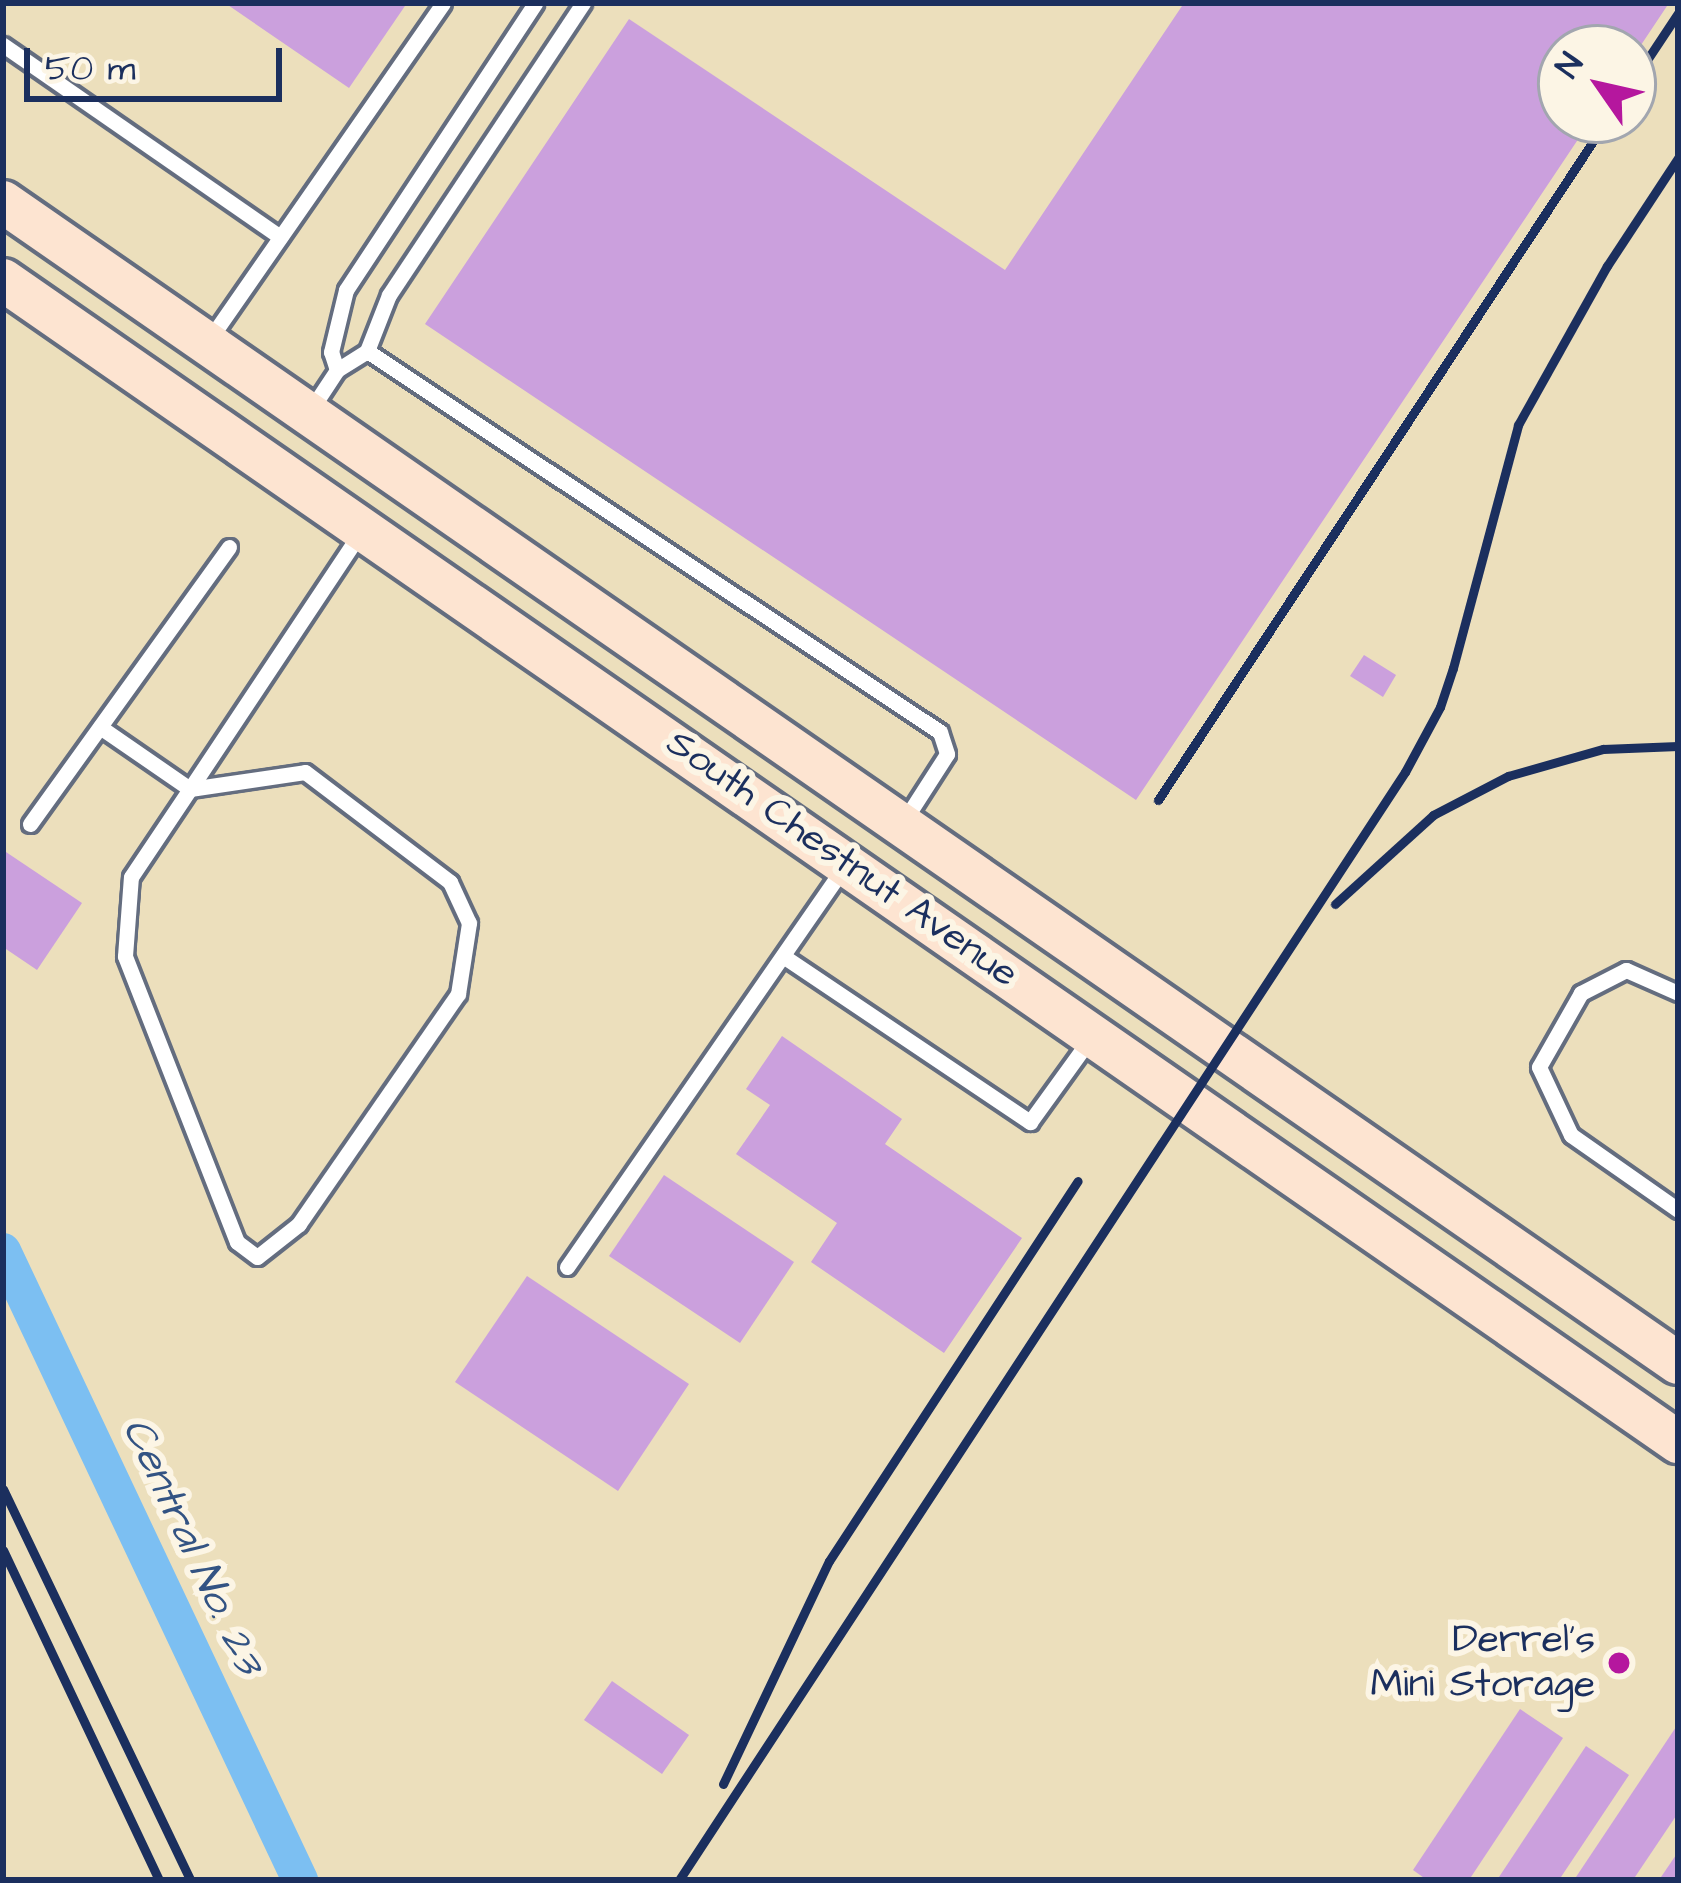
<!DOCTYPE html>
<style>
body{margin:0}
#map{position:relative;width:1681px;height:1883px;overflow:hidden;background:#ecdfbc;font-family:"Architects Daughter",sans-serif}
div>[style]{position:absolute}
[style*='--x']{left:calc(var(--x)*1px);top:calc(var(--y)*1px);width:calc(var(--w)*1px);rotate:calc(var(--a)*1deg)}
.canal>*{height:36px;margin:-18px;padding:0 18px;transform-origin:18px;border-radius:18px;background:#7cbff2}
.building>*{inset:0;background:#cba0dd}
.roads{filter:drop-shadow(3px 0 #646d7f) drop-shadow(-3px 0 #646d7f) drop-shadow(0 3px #646d7f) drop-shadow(0 -3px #646d7f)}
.service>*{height:15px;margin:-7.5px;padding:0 7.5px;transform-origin:7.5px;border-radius:7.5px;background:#fff}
.secondary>*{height:42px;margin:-21px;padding:0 21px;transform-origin:21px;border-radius:21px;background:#fde4d1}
.rail>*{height:9px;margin:-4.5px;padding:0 4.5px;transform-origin:4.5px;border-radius:4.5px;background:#1b2f5e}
.dots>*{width:33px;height:33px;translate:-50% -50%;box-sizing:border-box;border:6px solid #fcf5e5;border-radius:50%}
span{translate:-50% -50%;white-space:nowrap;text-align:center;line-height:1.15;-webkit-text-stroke:12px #fcf5e5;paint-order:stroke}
.street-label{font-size:39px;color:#1b2f5e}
.poi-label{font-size:39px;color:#1b2f5e}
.right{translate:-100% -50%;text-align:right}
.water-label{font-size:42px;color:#335383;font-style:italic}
.frame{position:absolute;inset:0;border:6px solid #1b2f5e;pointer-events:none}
.north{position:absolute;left:1537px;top:24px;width:120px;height:120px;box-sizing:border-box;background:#fcf5e5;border:3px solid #a2a6af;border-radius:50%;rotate:304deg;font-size:33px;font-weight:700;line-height:48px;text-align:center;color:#1b2f5e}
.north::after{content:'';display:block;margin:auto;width:42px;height:54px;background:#b5179e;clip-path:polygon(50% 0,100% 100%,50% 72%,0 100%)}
.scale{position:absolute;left:24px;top:48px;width:258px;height:54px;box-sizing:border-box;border:6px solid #1b2f5e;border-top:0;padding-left:15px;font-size:36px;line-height:42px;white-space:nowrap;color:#1b2f5e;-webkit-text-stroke:9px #fcf5e5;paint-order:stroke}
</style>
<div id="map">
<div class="canal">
<i style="--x:3;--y:1251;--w:696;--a:64.72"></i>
</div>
<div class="building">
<i style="clip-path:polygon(225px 3px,407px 3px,349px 88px)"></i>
<i style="clip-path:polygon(1184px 3px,1669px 3px,1633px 57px,1633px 48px,1561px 48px,1561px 120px,1591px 120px,1136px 800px,425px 324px,629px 19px,1005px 270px)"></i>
<i style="clip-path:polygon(1364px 655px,1396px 675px,1383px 697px,1350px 676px)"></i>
<i style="clip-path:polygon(3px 850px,82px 903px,37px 970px,3px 947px)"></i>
<i style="clip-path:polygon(782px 1036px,902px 1119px,885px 1144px,1022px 1238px,944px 1353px,811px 1262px,837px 1223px,736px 1154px,770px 1105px,746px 1089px)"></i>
<i style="clip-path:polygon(664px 1175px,794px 1262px,740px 1343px,609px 1256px)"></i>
<i style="clip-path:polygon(527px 1276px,689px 1384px,618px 1491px,455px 1382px)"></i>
<i style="clip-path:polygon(612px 1681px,689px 1735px,662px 1774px,584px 1720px)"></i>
<i style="clip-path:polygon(1520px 1709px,1563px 1738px,1469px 1880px,1427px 1880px,1413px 1870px)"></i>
<i style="clip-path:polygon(1678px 1724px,1678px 1813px,1633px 1880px,1574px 1880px)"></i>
<i style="clip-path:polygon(1586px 1746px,1629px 1775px,1559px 1880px,1497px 1880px)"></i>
<i style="clip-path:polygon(1678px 1852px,1678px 1880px,1659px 1880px)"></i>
</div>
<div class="roads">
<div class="service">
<i style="--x:3;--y:45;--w:337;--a:34.7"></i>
<i style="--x:209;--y:340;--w:410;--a:-55.2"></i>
<i style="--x:367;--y:351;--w:688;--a:33.62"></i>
<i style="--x:940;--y:732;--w:23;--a:72"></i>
<i style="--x:947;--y:754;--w:80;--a:122.7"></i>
<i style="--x:337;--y:370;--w:19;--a:-108"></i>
<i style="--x:331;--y:352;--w:64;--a:-76.4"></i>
<i style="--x:346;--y:290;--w:344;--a:-56.6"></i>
<i style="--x:310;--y:411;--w:49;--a:-56.6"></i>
<i style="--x:337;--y:370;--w:36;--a:-32"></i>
<i style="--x:367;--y:351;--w:60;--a:-68.6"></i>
<i style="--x:389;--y:295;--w:351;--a:-56.4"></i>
<i style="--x:100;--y:727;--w:109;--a:34.6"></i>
<i style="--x:190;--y:789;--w:116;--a:-8.4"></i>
<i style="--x:305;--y:772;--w:182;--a:37.2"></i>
<i style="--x:450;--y:882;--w:45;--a:65.1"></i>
<i style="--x:469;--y:923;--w:72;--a:98.8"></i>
<i style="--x:458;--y:994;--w:280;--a:124.7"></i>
<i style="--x:299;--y:1224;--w:53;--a:141.8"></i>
<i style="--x:257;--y:1257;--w:25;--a:-143"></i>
<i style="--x:237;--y:1242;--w:307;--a:-111.4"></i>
<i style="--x:125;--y:956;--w:79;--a:-85.7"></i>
<i style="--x:131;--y:877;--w:106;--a:-56.2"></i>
<i style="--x:190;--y:789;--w:307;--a:-56.4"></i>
<i style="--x:30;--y:824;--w:341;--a:-54.3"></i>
<i style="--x:783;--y:956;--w:298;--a:33.9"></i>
<i style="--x:1030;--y:1122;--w:106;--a:-54.2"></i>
<i style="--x:1678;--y:993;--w:57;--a:-156.1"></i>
<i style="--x:1626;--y:970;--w:51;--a:152.9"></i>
<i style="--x:1581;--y:993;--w:85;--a:119.6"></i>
<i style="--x:1539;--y:1067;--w:75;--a:64.8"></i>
<i style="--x:1571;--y:1135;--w:131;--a:35"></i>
<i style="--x:567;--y:1267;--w:489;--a:-55.3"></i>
</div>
<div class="secondary">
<i style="--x:3;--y:202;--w:2038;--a:34.73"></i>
<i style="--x:3;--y:280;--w:2039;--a:34.75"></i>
</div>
</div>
<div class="rail">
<i style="--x:1633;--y:81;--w:82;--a:-56.5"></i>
<i style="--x:1158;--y:800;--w:815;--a:-56.56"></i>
<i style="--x:1335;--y:904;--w:132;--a:-42.2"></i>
<i style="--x:1433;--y:815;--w:85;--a:-27.5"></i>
<i style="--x:1508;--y:776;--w:99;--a:-15.9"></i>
<i style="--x:1603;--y:749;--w:75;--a:-2.3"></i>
<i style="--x:3;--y:1489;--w:433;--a:64.4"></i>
<i style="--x:3;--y:1550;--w:365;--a:64.7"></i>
<i style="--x:723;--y:1784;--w:247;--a:-64.6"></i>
<i style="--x:829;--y:1561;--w:454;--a:-56.8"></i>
<i style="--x:679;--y:1880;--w:1325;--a:-56.77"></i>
<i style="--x:1405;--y:772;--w:74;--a:-61.7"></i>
<i style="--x:1440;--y:707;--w:41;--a:-71.6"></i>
<i style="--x:1453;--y:668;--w:252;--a:-75"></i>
<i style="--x:1518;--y:425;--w:182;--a:-60.8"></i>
<i style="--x:1607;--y:266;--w:129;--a:-56.7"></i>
</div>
<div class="dots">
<i style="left:1619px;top:1663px;background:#b5179e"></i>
</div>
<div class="street-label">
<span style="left:842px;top:859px;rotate:35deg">South Chestnut Avenue</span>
</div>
<div class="poi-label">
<span class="right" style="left:1595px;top:1663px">Derrel's<br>Mini Storage</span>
</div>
<div class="water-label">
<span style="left:192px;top:1546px;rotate:65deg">Central No. 23</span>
</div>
<div class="frame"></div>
<div class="north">N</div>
<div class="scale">50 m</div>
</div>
